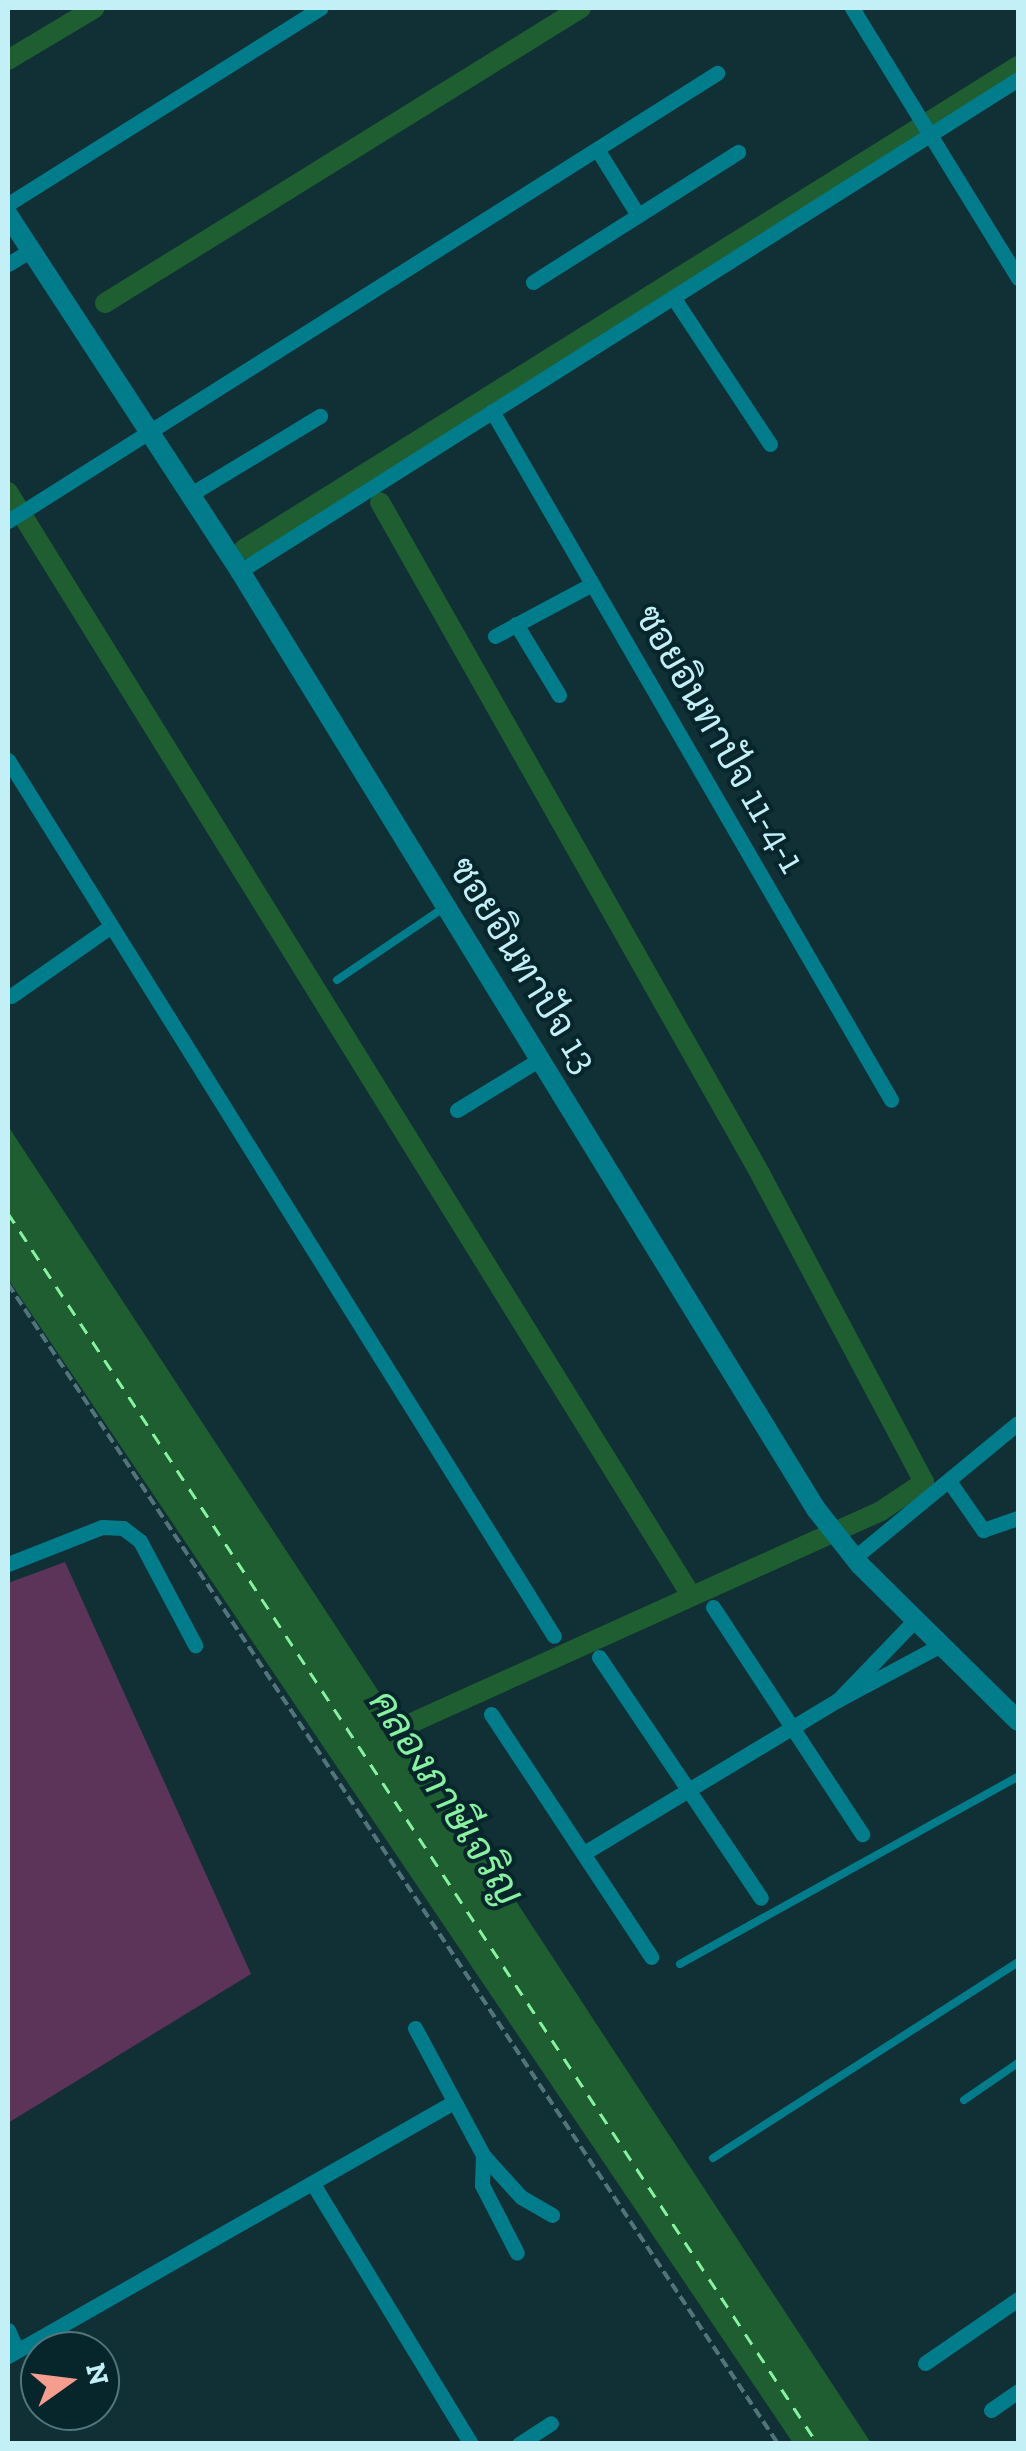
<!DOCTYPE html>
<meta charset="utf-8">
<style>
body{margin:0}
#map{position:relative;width:1026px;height:2451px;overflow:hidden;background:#113035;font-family:"Zilla Slab",Sarabun,serif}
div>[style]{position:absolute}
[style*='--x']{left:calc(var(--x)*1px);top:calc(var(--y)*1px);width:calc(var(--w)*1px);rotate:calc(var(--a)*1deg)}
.green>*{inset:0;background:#5c3459}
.water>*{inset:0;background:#1e5e31}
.canal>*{height:20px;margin:-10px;padding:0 10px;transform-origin:10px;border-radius:10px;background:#1e5e31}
.ferry>*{height:2.5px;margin-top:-1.25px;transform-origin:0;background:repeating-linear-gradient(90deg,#87f3a1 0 12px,transparent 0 22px)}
.path>*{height:4px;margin-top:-2px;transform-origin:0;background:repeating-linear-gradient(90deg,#51757b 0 10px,transparent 0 15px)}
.service>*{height:8px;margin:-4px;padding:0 4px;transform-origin:4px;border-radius:4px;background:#007c8b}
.minor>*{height:15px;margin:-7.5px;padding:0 7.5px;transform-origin:7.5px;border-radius:7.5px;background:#007c8b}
.tertiary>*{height:20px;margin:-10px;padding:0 10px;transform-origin:10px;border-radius:10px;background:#007c8b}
span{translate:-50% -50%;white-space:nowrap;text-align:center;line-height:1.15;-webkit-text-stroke:8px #06262b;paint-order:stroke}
.street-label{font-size:38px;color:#c3eff7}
.water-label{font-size:40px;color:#87f3a1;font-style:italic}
.frame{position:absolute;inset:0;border:10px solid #c3eff7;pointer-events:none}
.north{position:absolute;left:20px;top:2331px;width:100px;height:100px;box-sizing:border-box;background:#06262b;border:2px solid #52767d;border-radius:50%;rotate:76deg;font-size:28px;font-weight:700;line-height:40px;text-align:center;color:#c3eff7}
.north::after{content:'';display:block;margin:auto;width:35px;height:45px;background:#f59d8e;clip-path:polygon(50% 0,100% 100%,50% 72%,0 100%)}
</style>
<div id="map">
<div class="green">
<i style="clip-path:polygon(65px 1562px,251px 1974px,8px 2123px,8px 1583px)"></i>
</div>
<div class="water">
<i style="clip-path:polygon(8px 1126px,871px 2443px,793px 2443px,8px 1279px)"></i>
</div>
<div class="canal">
<i style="--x:8;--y:60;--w:101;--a:-30.9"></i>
<i style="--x:105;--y:303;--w:560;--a:-31.79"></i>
<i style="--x:8;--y:492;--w:1294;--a:58.24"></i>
<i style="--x:244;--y:549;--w:912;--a:-31.97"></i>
<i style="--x:376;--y:1739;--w:554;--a:-24.3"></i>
<i style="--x:881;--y:1511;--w:52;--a:-34"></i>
<i style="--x:924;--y:1482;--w:348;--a:-118"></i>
<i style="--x:761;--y:1175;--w:773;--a:-119.52"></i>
</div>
<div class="ferry">
<i style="--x:8;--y:1213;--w:1474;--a:56.66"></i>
</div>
<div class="path">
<i style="--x:8;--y:1284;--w:1392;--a:56.42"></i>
</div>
<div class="service">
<i style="--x:337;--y:980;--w:130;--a:-34.1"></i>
<i style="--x:680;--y:1964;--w:386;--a:-29"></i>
<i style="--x:964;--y:2100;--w:65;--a:-34.4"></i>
<i style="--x:713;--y:2158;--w:363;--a:-32.7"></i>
</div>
<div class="minor">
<i style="--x:852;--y:8;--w:317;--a:58.4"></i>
<i style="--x:597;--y:149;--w:78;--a:58.2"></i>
<i style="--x:8;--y:204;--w:369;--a:-32.1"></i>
<i style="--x:8;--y:264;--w:27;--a:-31"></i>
<i style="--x:533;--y:282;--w:243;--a:-32.4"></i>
<i style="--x:673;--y:297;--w:176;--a:56.6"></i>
<i style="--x:492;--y:411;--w:796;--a:59.92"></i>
<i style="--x:191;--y:494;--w:151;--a:-31.2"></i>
<i style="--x:8;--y:521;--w:839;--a:-32.29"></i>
<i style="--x:240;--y:571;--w:921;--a:-32.31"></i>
<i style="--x:516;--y:624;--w:83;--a:58.8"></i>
<i style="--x:495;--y:636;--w:110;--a:-28.2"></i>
<i style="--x:8;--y:760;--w:1032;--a:58.07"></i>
<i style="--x:11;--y:996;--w:122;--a:-35"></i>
<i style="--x:457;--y:1110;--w:97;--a:-31.6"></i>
<i style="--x:949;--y:1481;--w:60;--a:55.2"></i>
<i style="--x:983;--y:1530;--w:37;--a:-19"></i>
<i style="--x:854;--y:1558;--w:212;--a:-39.5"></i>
<i style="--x:8;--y:1564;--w:101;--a:-21.5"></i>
<i style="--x:102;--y:1527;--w:21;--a:3"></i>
<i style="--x:123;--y:1528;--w:21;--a:37"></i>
<i style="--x:140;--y:1541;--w:118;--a:62.1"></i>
<i style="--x:713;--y:1607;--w:272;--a:56.7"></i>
<i style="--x:599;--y:1657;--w:290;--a:56.1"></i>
<i style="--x:838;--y:1700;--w:117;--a:-28.1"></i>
<i style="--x:491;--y:1714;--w:291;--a:56.6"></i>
<i style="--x:584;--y:1853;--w:297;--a:-31.1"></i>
<i style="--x:838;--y:1700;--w:111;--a:-46.1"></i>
<i style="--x:415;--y:2028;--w:144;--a:61.8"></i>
<i style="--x:483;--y:2155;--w:57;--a:47.9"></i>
<i style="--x:521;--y:2197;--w:36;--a:30"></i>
<i style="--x:483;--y:2155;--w:30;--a:92"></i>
<i style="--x:482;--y:2185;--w:76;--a:62.8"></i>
<i style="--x:313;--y:2184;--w:304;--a:58.7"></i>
<i style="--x:8;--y:2330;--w:22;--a:66"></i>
<i style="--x:8;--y:2356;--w:511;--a:-29.68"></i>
<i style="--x:925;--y:2363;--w:113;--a:-34.5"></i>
<i style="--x:991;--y:2410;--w:33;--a:-35"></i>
<i style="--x:519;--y:2444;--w:38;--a:-33"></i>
</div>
<div class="tertiary">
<i style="--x:8;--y:215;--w:425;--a:56.9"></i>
<i style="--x:240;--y:571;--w:1101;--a:58.45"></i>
<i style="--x:816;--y:1509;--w:71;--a:51.8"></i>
<i style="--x:860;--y:1565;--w:222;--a:44.6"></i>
</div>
<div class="street-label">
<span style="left:720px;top:739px;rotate:60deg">ซอยอินทาปัจ 11-4-1</span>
<span style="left:523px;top:965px;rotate:58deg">ซอยอินทาปัจ 13</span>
</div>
<div class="water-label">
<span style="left:447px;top:1797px;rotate:57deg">คลองภาษีเจริญ</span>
</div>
<div class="frame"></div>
<div class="north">N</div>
</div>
